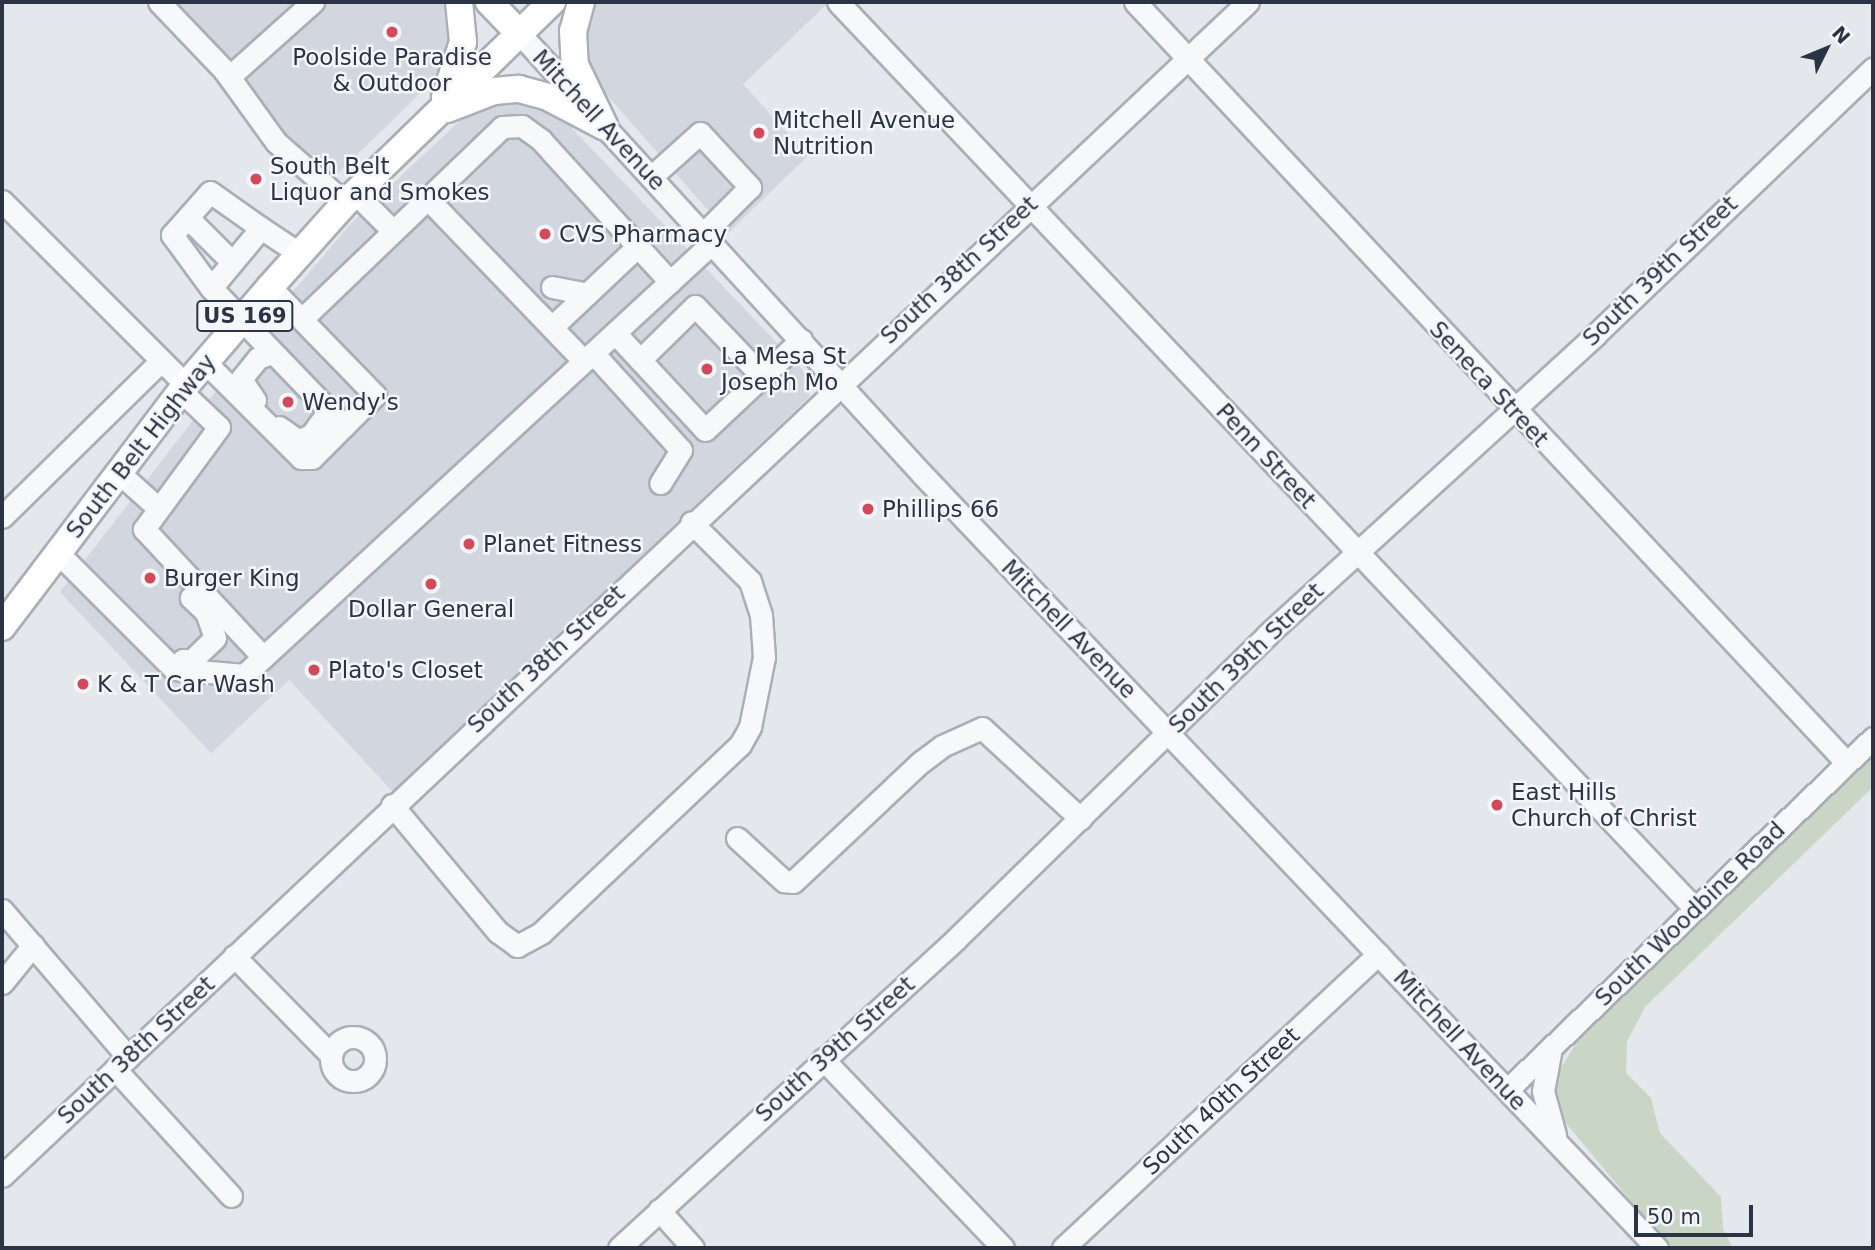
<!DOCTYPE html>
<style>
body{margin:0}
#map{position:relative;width:1875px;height:1250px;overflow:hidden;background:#e4e7ec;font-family:"DejaVu Sans",sans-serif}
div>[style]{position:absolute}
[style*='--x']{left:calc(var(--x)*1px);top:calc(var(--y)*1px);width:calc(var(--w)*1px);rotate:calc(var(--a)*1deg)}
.built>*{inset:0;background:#d2d6de}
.green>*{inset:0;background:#c9d6c5}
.roads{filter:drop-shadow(2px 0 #a9aeb7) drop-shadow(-2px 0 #a9aeb7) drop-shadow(0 2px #a9aeb7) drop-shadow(0 -2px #a9aeb7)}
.minor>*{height:21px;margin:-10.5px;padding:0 10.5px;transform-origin:10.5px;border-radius:10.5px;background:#f7f8fa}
.minor>.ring{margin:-10.5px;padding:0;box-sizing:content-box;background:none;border:21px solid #f7f8fa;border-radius:50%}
.major>*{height:26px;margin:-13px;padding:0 13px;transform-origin:13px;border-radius:13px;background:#fff}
.dots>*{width:19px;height:19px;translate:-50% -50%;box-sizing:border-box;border:4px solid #f4f6f9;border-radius:50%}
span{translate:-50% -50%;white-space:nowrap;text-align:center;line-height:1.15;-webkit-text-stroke:5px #f4f6f9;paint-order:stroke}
.shield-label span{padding:2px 5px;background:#f4f6f9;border:2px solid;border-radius:5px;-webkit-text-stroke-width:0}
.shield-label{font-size:21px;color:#2b3445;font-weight:700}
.poi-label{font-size:23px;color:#2b3445}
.left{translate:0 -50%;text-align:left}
.street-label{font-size:23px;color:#2b3445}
.frame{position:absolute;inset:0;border:4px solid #2b3445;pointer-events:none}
.north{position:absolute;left:1791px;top:14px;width:70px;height:70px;-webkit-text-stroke:5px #f4f6f9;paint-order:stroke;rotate:47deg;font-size:19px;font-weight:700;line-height:28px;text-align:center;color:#2b3445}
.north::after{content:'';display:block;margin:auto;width:24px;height:32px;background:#2b3445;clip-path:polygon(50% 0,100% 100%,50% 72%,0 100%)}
.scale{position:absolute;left:1634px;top:1205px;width:119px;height:32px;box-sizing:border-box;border:4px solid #2b3445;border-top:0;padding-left:9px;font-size:21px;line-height:24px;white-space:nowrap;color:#2b3445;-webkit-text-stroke:5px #f4f6f9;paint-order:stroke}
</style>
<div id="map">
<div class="built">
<i style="clip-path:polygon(167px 2px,448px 2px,454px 21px,449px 60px,436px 78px,333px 178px,316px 168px,274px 126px)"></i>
<i style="clip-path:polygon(591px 2px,829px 2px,743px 84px,808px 156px,728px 233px,585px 70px,579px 29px)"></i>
<i style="clip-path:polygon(514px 98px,550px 110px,565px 121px,802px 369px,810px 380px,809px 397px,393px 792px,289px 680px,211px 753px,60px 592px,295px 289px,354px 220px,463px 118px)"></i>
</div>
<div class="green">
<i style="clip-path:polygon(1873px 757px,1873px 787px,1645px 1007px,1627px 1042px,1626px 1073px,1651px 1098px,1660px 1133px,1721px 1197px,1723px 1229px,1733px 1248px,1670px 1248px,1565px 1122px,1554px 1098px,1557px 1074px,1585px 1029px)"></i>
</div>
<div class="roads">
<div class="minor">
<i style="--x:159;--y:2;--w:94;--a:46.3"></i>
<i style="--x:224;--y:70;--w:89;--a:54.2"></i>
<i style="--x:276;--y:142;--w:92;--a:41.5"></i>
<i style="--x:838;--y:2;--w:1248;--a:46.62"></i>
<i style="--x:1135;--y:2;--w:1042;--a:46.91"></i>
<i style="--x:519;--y:33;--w:596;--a:47.58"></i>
<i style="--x:921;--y:473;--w:1069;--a:46.48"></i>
<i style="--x:229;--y:77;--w:113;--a:-41.8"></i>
<i style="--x:651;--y:177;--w:66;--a:-41.9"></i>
<i style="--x:700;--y:133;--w:74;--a:47.2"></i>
<i style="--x:750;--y:187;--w:66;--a:135"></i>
<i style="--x:355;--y:193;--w:54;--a:45"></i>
<i style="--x:427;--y:198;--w:226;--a:46.1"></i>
<i style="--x:2;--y:201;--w:260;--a:45"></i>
<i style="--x:188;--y:218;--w:62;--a:45"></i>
<i style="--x:270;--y:287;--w:151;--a:45.8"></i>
<i style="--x:375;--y:395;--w:44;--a:135"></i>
<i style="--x:552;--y:287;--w:36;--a:11"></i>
<i style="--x:211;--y:288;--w:66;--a:-126.3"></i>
<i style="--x:172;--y:235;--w:57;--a:-48.5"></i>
<i style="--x:210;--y:192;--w:62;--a:35.2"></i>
<i style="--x:303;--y:318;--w:276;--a:-43.8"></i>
<i style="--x:502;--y:127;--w:20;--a:-3"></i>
<i style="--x:522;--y:126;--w:24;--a:36"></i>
<i style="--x:541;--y:140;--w:192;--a:47.7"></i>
<i style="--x:552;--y:327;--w:118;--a:-43.3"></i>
<i style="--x:615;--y:333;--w:132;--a:47.1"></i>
<i style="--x:705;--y:430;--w:132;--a:-43.2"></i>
<i style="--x:593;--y:353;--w:131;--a:47.8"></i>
<i style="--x:681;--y:450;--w:39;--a:122"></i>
<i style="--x:640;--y:360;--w:77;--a:-44.5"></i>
<i style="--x:695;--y:306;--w:97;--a:46.3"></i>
<i style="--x:205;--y:362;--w:136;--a:45"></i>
<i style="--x:301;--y:458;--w:11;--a:0"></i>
<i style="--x:312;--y:458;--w:45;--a:-45"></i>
<i style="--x:344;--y:426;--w:192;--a:-133.9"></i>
<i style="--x:211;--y:288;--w:78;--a:-50.2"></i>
<i style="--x:261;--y:228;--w:47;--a:33.7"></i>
<i style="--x:181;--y:391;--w:52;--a:43.5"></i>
<i style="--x:219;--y:427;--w:127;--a:126.3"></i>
<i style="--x:144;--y:529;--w:175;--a:47.1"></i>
<i style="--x:255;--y:400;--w:25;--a:-124"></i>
<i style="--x:241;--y:379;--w:27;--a:-51"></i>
<i style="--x:258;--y:358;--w:15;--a:-20"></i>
<i style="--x:279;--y:427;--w:24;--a:35"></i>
<i style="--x:299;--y:441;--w:15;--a:-28"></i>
<i style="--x:312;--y:434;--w:29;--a:-54"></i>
<i style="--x:119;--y:473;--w:51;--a:41.8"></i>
<i style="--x:2;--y:517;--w:223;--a:-44.5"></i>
<i style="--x:58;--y:553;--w:164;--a:45"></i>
<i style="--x:174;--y:669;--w:70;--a:4.9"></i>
<i style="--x:244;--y:675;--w:637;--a:-42.71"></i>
<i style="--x:174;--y:668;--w:12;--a:-42"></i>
<i style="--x:183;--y:660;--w:8;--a:7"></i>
<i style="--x:191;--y:661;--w:33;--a:-44"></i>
<i style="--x:215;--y:638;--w:28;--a:-109"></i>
<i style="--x:206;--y:612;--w:21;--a:-137"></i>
<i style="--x:392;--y:805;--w:165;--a:50.2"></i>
<i style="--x:498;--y:932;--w:24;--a:36"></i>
<i style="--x:517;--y:946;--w:27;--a:-28"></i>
<i style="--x:541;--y:933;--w:274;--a:-43.4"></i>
<i style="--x:740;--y:745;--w:21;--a:-61"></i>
<i style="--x:750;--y:727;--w:71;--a:-78.7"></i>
<i style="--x:764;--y:657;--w:42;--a:-94.1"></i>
<i style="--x:761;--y:615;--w:36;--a:-108"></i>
<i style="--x:750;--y:581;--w:83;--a:-135"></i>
<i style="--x:737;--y:838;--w:64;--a:42.5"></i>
<i style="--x:784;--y:881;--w:9;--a:6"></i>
<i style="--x:793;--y:882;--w:175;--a:-43.2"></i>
<i style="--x:921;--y:762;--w:26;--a:-37"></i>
<i style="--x:942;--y:746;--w:44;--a:-24.2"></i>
<i style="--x:982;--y:728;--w:134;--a:42.6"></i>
<i style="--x:2;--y:910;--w:194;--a:49.4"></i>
<i style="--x:234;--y:956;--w:139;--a:45.6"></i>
<i style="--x:2;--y:983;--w:49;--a:-50.8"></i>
<i class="ring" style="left:331px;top:1037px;width:23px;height:23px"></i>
<i style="--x:1551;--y:1048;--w:44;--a:100.5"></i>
<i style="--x:1543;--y:1091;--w:46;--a:74.7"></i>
<i style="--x:823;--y:1059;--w:261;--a:46.4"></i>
<i style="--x:115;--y:1069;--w:172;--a:47.6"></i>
<i style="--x:1507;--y:1090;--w:508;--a:-43.88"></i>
<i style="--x:2;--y:1176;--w:1712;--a:-43.3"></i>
<i style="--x:659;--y:1210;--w:51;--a:48.2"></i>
<i style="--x:619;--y:1248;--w:457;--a:-42.5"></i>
<i style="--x:956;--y:939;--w:435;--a:-44.3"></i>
<i style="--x:1267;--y:635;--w:445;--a:-42.4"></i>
<i style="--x:1595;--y:335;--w:385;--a:-43.8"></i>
<i style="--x:1063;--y:1248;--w:431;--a:-43"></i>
</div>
<div class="major">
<i style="--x:489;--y:2;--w:43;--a:45.9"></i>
<i style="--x:581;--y:2;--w:30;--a:105"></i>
<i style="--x:573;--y:31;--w:34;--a:87"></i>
<i style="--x:575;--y:65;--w:67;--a:64.2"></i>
<i style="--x:445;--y:97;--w:58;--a:-71.9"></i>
<i style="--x:463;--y:42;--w:40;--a:-95.7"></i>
<i style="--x:447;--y:109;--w:50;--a:-21"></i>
<i style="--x:494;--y:91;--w:25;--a:-5"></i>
<i style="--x:519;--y:89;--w:30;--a:15"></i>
<i style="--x:548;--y:97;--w:64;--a:27.8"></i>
<i style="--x:2;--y:627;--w:304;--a:-52.8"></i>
<i style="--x:186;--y:385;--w:129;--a:-49.4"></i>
<i style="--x:270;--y:287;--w:113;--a:-48.2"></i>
<i style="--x:345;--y:203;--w:289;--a:-44.2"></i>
</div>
</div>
<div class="dots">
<i style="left:392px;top:32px;background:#d1495b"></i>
<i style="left:759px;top:133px;background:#d1495b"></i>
<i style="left:256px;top:179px;background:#d1495b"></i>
<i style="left:545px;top:234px;background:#d1495b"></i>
<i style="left:707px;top:369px;background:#d1495b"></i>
<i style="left:288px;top:402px;background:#d1495b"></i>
<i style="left:868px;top:509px;background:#d1495b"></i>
<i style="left:469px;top:544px;background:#d1495b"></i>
<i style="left:150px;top:578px;background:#d1495b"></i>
<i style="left:431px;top:584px;background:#d1495b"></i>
<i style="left:314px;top:670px;background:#d1495b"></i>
<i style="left:83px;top:684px;background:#d1495b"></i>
<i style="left:1497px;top:805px;background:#d1495b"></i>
</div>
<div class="shield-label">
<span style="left:245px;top:316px">US 169</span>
</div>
<div class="poi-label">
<span style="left:392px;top:70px">Poolside Paradise<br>&amp; Outdoor</span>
<span class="left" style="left:773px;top:133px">Mitchell Avenue<br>Nutrition</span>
<span class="left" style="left:270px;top:179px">South Belt<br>Liquor and Smokes</span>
<span class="left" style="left:559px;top:234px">CVS Pharmacy</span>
<span class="left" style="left:721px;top:369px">La Mesa St<br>Joseph Mo</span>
<span class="left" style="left:302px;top:402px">Wendy's</span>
<span class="left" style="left:882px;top:509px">Phillips 66</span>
<span class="left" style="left:483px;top:544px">Planet Fitness</span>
<span class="left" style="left:164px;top:578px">Burger King</span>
<span style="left:431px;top:609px">Dollar General</span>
<span class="left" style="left:328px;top:670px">Plato's Closet</span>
<span class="left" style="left:97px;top:684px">K &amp; T Car Wash</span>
<span class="left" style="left:1511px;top:805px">East Hills<br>Church of Christ</span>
</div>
<div class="street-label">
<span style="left:599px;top:120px;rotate:47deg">Mitchell Avenue</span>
<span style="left:959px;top:270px;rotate:-43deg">South 38th Street</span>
<span style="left:1660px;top:271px;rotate:-44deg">South 39th Street</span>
<span style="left:1489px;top:384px;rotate:47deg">Seneca Street</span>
<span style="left:141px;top:446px;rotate:-52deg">South Belt Highway</span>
<span style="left:1266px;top:456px;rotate:47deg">Penn Street</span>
<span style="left:1069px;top:629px;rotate:46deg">Mitchell Avenue</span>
<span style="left:1246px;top:658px;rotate:-44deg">South 39th Street</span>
<span style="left:546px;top:659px;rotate:-43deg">South 38th Street</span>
<span style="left:1690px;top:914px;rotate:-44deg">South Woodbine Road</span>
<span style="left:1460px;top:1040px;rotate:47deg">Mitchell Avenue</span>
<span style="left:835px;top:1049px;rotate:-42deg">South 39th Street</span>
<span style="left:136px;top:1050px;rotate:-43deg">South 38th Street</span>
<span style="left:1221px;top:1101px;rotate:-43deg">South 40th Street</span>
</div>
<div class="frame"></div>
<div class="north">N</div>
<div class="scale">50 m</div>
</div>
